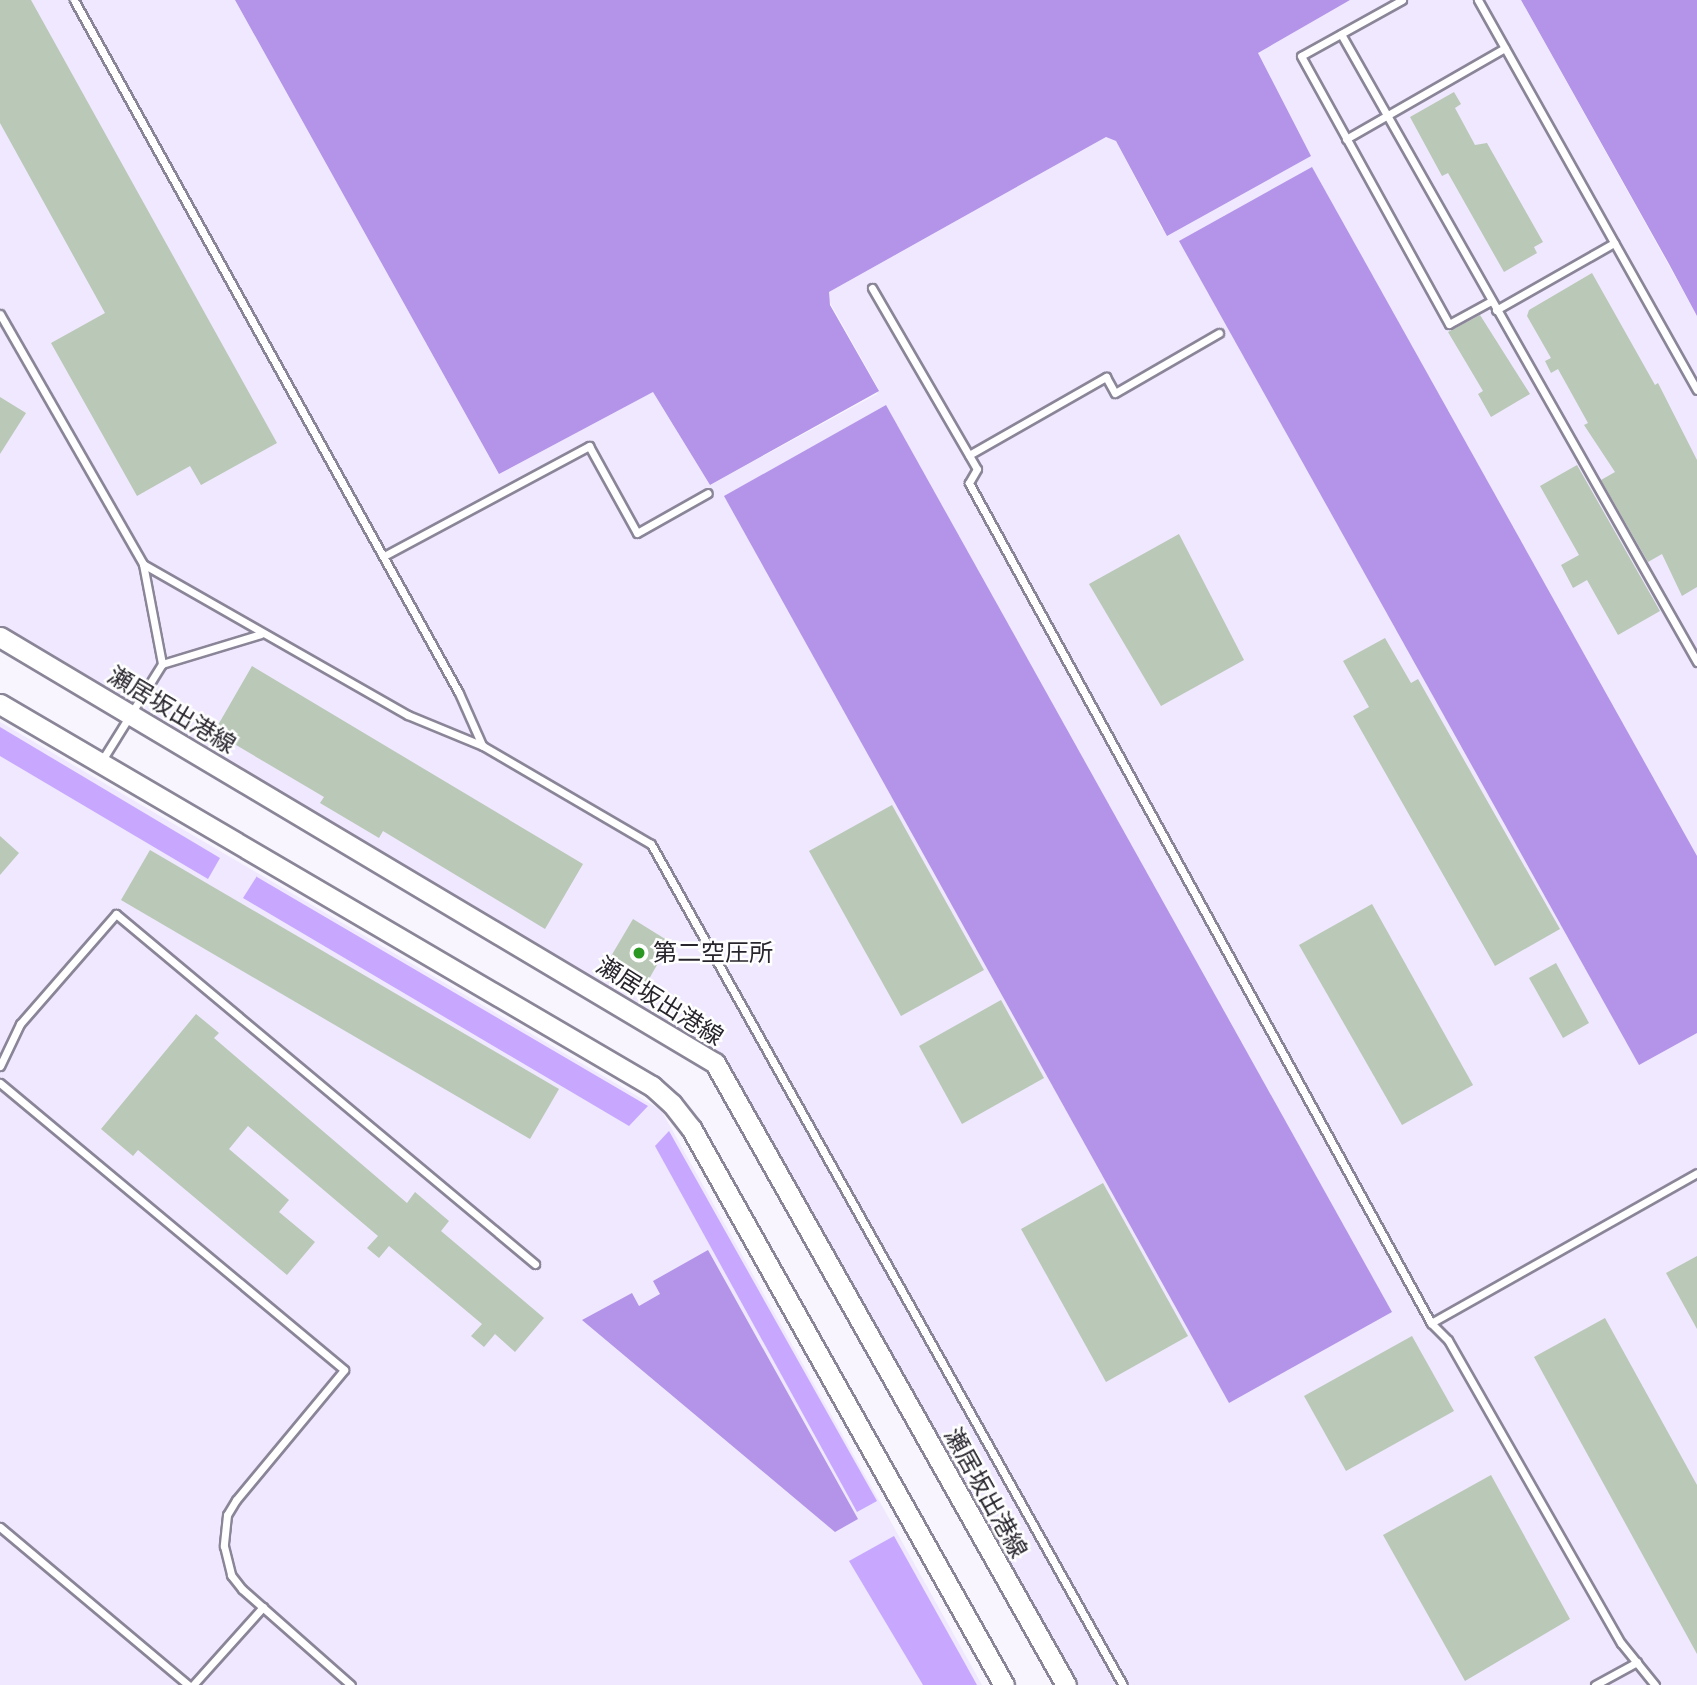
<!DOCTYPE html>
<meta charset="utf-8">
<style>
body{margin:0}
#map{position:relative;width:1697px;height:1685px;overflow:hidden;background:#f8f5fe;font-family:"PT Sans","Noto Sans JP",sans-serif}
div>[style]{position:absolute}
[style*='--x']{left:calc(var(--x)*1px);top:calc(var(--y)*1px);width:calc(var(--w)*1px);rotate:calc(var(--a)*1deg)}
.built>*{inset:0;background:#efe8fe}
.forest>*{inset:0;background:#c7a8fe}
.water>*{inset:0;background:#b394e8}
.building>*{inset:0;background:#b9c8b7}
.roads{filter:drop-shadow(2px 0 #8b8598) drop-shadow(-2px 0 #8b8598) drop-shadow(0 2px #8b8598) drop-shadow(0 -2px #8b8598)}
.lane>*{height:7px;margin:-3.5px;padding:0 3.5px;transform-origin:3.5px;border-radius:3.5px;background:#fff}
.secondary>*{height:19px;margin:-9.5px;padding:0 9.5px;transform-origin:9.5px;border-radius:9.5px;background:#fff}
.dots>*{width:19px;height:19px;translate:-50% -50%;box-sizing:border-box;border:4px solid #fff;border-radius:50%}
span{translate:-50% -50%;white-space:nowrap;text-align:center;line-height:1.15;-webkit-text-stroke:5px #fff;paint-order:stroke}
.street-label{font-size:24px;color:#28252d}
.poi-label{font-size:24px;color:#28252d}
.left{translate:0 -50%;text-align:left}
</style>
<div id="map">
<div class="built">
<i style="clip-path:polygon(0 0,235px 0,499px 474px,653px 392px,710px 485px,877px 394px,878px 388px,828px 299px,829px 292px,1106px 137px,1116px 141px,1162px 229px,1310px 156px,1258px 63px,1258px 53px,1265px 46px,1350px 0,1521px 0,1697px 316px,1697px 1685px,1078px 1685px,722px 1053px,0 631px)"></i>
<i style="clip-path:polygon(0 722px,661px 1110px,982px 1685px,0 1685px)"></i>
</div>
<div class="forest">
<i style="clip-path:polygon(0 727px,220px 858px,208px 879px,0 756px)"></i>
<i style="clip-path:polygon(257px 876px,257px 877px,648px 1106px,629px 1126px,243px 898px)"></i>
<i style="clip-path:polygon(669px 1131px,877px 1501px,857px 1512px,655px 1146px)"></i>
<i style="clip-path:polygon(894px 1536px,977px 1685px,923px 1685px,849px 1561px)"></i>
</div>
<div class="water">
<i style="clip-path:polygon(235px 0,1350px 0,1258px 53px,1311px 156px,1167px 236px,1116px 141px,1106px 137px,829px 292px,830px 305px,879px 391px,710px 485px,653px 392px,499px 474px)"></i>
<i style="clip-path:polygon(1521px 0,1697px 0,1697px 316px,1669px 264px)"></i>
<i style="clip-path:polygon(1312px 167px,1697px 856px,1697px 1033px,1639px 1065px,1179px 241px)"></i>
<i style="clip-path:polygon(886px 405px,1392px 1312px,1229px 1403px,724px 496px)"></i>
<i style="clip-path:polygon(708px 1250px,858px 1519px,835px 1532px,582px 1320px,632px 1293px,639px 1306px,660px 1294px,653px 1281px)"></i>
</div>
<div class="building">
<i style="clip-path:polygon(0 0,31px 0,277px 443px,201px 485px,190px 466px,137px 496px,51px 343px,105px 313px,0 123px)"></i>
<i style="clip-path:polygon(1454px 92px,1461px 104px,1455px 108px,1475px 145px,1487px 143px,1543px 242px,1534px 247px,1537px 253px,1504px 272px,1448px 173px,1442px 176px,1410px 117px)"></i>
<i style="clip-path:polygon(1592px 273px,1655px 385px,1658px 383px,1697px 460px,1697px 587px,1682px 596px,1662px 554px,1648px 562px,1601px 480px,1615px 472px,1584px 425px,1588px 423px,1558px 369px,1551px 373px,1545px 361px,1551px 358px,1527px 316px,1529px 310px)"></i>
<i style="clip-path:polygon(1480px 315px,1530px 394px,1491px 417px,1478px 394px,1483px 391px,1448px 332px)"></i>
<i style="clip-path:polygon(0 397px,26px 413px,0 454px)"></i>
<i style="clip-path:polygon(1577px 465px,1660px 611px,1618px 635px,1587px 580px,1573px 588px,1561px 565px,1579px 555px,1540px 486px)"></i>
<i style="clip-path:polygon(1179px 534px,1244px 660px,1161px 706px,1089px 584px)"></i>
<i style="clip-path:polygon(1385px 638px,1411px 683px,1418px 679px,1560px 929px,1495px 966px,1353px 716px,1369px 707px,1343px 661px)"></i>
<i style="clip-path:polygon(252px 666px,583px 864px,545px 929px,383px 831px,379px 838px,320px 803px,324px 797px,214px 732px)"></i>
<i style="clip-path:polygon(892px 805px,984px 970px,901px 1016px,809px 851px)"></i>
<i style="clip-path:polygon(0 836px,19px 853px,0 875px)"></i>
<i style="clip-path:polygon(150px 850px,559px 1089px,530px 1139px,121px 900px)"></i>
<i style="clip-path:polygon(1372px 904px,1473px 1085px,1402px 1125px,1299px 945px)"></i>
<i style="clip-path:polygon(633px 919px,670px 942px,645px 986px,607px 963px)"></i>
<i style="clip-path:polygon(1556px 963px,1589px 1023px,1563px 1038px,1529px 978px)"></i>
<i style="clip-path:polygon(1001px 1000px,1044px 1078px,962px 1124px,919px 1046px)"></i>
<i style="clip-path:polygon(196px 1014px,219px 1033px,214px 1038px,407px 1203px,415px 1192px,449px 1221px,441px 1231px,544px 1318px,515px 1352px,495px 1334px,484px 1347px,471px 1336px,482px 1324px,389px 1246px,379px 1258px,367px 1248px,378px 1236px,248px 1126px,229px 1149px,289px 1200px,279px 1212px,315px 1242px,287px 1275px,138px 1150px,133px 1156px,101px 1129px)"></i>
<i style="clip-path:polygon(1103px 1183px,1188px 1336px,1106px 1382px,1021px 1229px)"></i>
<i style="clip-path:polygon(1697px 1256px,1697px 1329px,1666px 1273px)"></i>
<i style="clip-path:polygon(1605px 1318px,1697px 1485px,1697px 1654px,1534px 1357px)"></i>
<i style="clip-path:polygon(1412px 1336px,1454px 1411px,1346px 1471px,1304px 1396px)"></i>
<i style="clip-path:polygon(1491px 1475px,1570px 1619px,1465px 1681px,1383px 1535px)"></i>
</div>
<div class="roads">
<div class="lane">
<i style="--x:74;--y:0;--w:793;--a:60.95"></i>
<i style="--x:459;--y:693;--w:57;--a:66.1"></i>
<i style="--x:1402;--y:0;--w:115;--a:151"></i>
<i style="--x:1301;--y:56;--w:306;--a:61.1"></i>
<i style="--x:1449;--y:324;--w:48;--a:-28.7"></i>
<i style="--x:1478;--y:0;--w:447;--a:60.7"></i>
<i style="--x:1341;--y:34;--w:722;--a:60.45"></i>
<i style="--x:1346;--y:139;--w:183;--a:-29.8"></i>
<i style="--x:872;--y:288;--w:209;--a:59.9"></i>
<i style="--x:977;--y:469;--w:16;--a:120"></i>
<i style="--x:969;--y:483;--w:959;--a:61.19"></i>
<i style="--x:1431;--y:1323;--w:24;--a:45"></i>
<i style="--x:1448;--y:1340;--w:349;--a:60.3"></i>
<i style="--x:1621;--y:1643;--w:54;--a:51"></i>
<i style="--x:1496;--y:310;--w:136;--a:-29.6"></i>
<i style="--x:0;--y:314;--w:288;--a:60.2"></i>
<i style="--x:143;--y:564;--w:305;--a:29.7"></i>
<i style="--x:408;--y:715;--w:81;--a:22.5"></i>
<i style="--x:483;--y:746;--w:194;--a:30.3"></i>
<i style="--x:651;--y:844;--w:964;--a:60.7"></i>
<i style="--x:969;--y:455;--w:158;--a:-29.7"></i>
<i style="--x:1106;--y:377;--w:18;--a:61"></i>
<i style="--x:1115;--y:393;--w:120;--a:-30"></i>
<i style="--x:384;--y:556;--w:233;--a:-28.2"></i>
<i style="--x:589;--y:446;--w:99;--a:61.1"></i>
<i style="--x:637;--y:533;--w:81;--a:-29.4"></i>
<i style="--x:143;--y:564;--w:102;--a:79.2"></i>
<i style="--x:162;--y:664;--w:103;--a:-16.9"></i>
<i style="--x:101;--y:762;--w:115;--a:-58.1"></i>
<i style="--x:0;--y:1066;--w:47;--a:-64.5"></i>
<i style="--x:20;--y:1024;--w:146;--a:-48.9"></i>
<i style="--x:116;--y:914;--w:546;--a:39.87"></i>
<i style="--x:0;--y:1083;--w:448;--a:39.8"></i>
<i style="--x:344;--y:1370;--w:169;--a:129.7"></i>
<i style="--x:236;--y:1500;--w:17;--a:121"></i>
<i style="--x:227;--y:1515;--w:31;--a:96"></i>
<i style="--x:224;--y:1546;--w:30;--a:76"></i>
<i style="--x:231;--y:1575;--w:18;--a:52"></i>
<i style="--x:242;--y:1589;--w:145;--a:41.4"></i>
<i style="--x:1431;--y:1323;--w:305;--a:-29.4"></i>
<i style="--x:0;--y:1527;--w:246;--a:40"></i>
<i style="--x:193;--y:1685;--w:105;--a:-48.1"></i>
<i style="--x:1595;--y:1685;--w:48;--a:-28.7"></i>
</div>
<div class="secondary">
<i style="--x:0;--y:637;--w:832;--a:30.79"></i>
<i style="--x:715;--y:1063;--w:714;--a:60.56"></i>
<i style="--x:0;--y:704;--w:756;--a:30.37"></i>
<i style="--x:652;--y:1086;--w:27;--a:42"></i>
<i style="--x:672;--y:1104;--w:31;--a:52"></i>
<i style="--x:691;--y:1128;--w:639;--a:60.67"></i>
</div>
</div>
<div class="dots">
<i style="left:639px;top:953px;background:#2a9823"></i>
</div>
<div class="street-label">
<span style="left:172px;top:710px;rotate:31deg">瀬居坂出港線</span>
<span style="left:660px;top:1001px;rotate:32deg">瀬居坂出港線</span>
<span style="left:986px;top:1493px;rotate:61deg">瀬居坂出港線</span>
</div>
<div class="poi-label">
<span class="left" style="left:653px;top:953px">第二空圧所</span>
</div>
</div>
